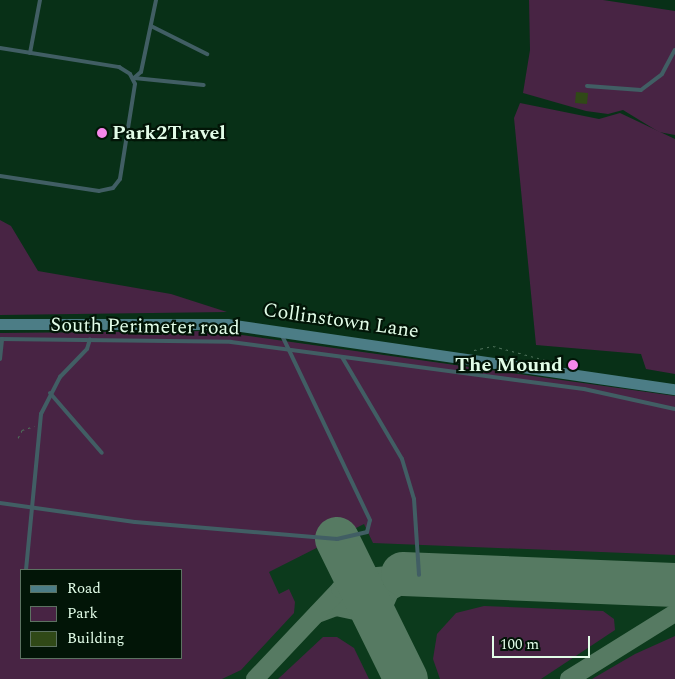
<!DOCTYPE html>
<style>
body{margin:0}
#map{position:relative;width:675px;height:679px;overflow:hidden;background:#083017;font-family:Spectral,serif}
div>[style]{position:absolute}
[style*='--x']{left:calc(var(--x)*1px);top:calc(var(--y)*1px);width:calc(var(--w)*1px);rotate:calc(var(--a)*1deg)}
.built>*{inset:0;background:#0c3a1c}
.green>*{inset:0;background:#482444}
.taxiway>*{height:18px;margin:-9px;padding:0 9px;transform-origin:9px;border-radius:9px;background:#567a62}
.runway>*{height:44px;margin:-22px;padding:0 22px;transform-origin:22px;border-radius:22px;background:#567a62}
.building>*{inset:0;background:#304917}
.path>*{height:1px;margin-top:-0.5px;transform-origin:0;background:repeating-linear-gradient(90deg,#4e715a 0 2.5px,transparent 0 6.5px)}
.lane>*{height:4px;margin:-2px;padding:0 2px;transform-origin:2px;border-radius:2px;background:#415e64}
.secondary>*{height:11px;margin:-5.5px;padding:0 5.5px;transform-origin:5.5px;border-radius:5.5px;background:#4c7d86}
.dots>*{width:14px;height:14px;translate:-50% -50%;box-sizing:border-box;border:2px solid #021507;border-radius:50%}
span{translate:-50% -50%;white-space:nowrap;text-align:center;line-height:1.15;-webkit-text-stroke:4.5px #021507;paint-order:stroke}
.poi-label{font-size:20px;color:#e2fde8;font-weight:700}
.left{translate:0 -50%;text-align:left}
.right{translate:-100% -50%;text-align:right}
.street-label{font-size:20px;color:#e2fde8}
.legend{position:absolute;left:20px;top:569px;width:162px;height:90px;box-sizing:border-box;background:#021507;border:1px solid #5c7261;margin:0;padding:6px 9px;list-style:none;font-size:15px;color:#e2fde8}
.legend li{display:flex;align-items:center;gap:10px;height:25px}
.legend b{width:25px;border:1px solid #5c7261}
.scale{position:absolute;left:492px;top:636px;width:98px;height:22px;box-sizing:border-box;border:2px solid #e2fde8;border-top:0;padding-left:6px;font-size:15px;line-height:18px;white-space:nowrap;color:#e2fde8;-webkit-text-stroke:4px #021507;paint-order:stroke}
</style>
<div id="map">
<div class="built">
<i style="clip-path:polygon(evenodd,213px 331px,675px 396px,675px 679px,0 679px,0 333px,213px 331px,21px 570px,181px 570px,181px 658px,21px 658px,21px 570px)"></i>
</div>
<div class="green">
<i style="clip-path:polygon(529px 0,603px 0,675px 11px,675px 135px,659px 132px,623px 110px,608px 114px,586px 111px,523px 93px,530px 50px)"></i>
<i style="clip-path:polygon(520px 103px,599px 119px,620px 113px,675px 139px,675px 374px,646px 369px,641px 354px,536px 345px,514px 118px)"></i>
<i style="clip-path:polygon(0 220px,11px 226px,38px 271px,171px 294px,227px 312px,0 315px)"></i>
<i style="clip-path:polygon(evenodd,213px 331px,675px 396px,675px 555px,373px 543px,364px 524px,269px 572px,279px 594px,289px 589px,295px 602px,294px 613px,241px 670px,222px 679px,0 679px,0 333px,213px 331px,21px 570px,181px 570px,181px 658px,21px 658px,21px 570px)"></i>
<i style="clip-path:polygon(484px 606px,603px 611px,614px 619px,615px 630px,541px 679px,440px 679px,433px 659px,437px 634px,456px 613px)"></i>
<i style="clip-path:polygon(675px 636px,675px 679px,592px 679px,635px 654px)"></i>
<i style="clip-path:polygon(323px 637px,337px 637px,354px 648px,369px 679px,278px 679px)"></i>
</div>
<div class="taxiway">
<i style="--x:317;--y:614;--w:20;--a:-20"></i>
<i style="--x:336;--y:607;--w:30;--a:12"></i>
<i style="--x:365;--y:613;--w:21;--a:47"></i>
<i style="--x:379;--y:628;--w:58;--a:62.1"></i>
<i style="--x:384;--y:633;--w:23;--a:-95"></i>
<i style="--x:382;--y:610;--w:20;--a:-66"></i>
<i style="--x:390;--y:592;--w:35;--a:-29"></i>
<i style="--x:255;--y:679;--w:124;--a:-46.6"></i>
<i style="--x:340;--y:589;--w:29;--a:-25"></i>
<i style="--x:366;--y:577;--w:37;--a:-5"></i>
<i style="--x:569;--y:679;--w:125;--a:-31.9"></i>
</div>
<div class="runway">
<i style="--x:337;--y:539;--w:156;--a:63.8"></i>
<i style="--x:403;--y:574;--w:272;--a:2.3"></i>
</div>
<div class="building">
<i style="clip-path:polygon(576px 92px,588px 93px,587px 104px,575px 103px)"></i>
</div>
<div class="path">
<i style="--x:474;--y:350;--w:19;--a:-12"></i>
<i style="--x:493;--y:346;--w:62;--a:14.9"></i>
<i style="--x:18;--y:438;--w:9;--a:-63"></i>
<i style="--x:22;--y:430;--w:13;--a:-18"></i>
</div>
<div class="lane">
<i style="--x:151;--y:26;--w:63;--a:26.6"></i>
<i style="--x:0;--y:48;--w:121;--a:9.1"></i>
<i style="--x:119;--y:67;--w:13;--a:32"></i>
<i style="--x:130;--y:74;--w:11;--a:63"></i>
<i style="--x:135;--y:84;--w:96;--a:99"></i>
<i style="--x:120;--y:179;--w:11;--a:128"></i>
<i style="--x:113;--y:188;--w:14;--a:168"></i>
<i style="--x:99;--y:191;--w:100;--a:-171.4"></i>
<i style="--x:30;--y:53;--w:54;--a:-79.3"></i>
<i style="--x:134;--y:78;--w:9;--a:-41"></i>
<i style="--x:141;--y:72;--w:74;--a:-78.2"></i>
<i style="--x:134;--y:78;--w:70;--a:5.7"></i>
<i style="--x:587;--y:86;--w:54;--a:4.2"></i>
<i style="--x:641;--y:90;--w:26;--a:-37"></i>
<i style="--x:662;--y:74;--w:27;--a:-62"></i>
<i style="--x:0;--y:339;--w:231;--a:0.7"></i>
<i style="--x:231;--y:342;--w:356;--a:7.6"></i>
<i style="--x:584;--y:389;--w:93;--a:12.4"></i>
<i style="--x:342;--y:357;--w:118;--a:59.5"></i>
<i style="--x:402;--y:459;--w:42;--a:73.3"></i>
<i style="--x:414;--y:499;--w:76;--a:86.2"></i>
<i style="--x:0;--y:359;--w:20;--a:-84"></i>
<i style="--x:50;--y:393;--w:79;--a:49.1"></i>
<i style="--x:0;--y:503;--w:136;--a:8"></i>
<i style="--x:135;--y:522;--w:203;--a:4.8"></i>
<i style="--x:337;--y:539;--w:31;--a:-13"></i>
<i style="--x:367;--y:532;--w:12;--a:-76"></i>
<i style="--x:370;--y:520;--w:207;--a:-115.5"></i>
<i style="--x:26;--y:570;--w:157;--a:-84.5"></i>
<i style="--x:41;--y:414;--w:42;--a:-62.8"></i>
<i style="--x:60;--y:377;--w:39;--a:-46"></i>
<i style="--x:87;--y:349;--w:10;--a:-73"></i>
</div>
<div class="secondary">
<i style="--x:0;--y:324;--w:227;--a:0"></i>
<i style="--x:227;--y:324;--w:453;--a:8.3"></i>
</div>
<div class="dots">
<i style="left:102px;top:133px;background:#f788eb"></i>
<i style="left:573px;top:365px;background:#f788eb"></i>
</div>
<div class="poi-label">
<span class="left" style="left:112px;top:133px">Park2Travel</span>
<span class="right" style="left:563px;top:365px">The Mound</span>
</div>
<div class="street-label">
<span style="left:341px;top:321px;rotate:8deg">Collinstown Lane</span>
<span style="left:145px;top:327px;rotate:1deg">South Perimeter road</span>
</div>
<ul class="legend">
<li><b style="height:6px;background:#4c7d86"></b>Road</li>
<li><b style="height:14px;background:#482444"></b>Park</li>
<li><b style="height:14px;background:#304917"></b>Building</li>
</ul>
<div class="scale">100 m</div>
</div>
